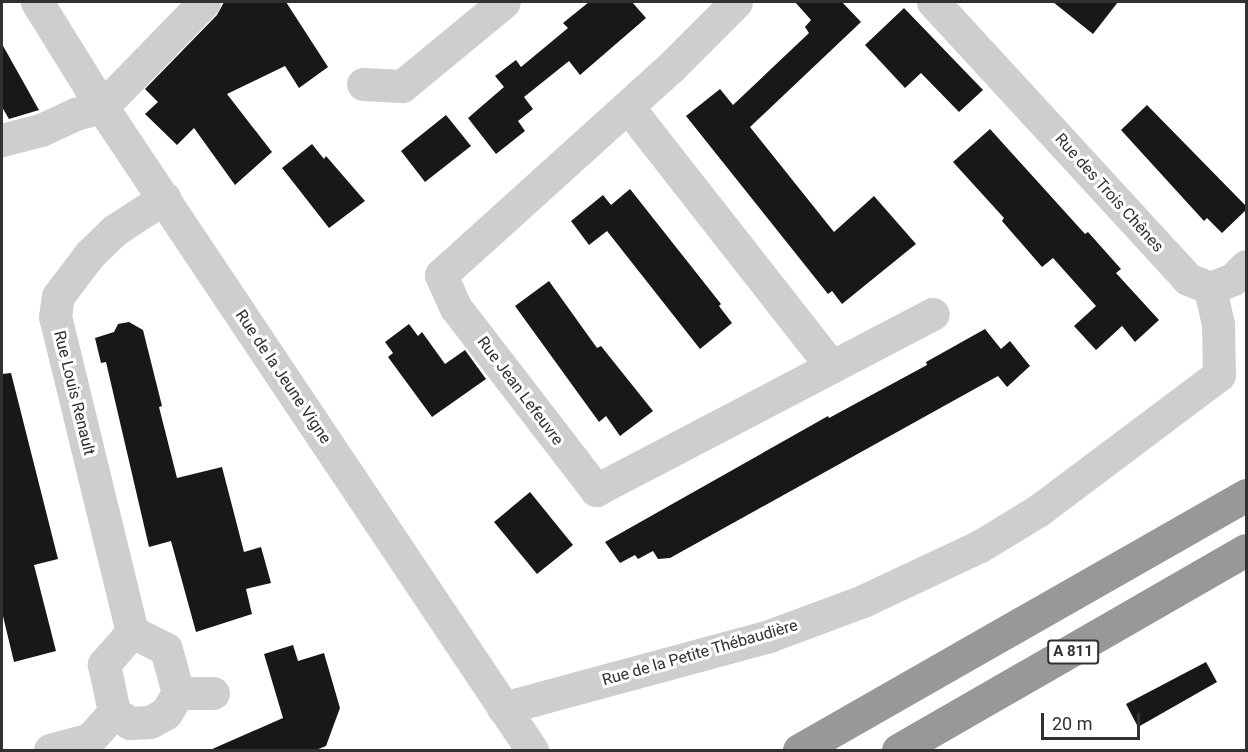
<!DOCTYPE html>
<meta charset="utf-8">
<style>
body{margin:0}
#map{position:relative;width:1248px;height:752px;overflow:hidden;background:#fff;font-family:Roboto,sans-serif}
div>[style]{position:absolute}
[style*='--x']{left:calc(var(--x)*1px);top:calc(var(--y)*1px);width:calc(var(--w)*1px);rotate:calc(var(--a)*1deg)}
.building>*{inset:0;background:#181818}
.minor>*{height:33px;margin:-16.5px;padding:0 16.5px;transform-origin:16.5px;border-radius:16.5px;background:#cecece}
.highway>*{height:33px;margin:-16.5px;padding:0 16.5px;transform-origin:16.5px;border-radius:16.5px;background:#989898}
span{translate:-50% -50%;white-space:nowrap;text-align:center;line-height:1.15;-webkit-text-stroke:6px #fff;paint-order:stroke}
.shield-label span{padding:2px 4px;background:#fff;border:2px solid;border-radius:4px;-webkit-text-stroke-width:0}
.shield-label{font-size:15px;color:#313131;font-weight:700}
.street-label{font-size:16px;color:#313131}
.frame{position:absolute;inset:0;border:3px solid #313131;pointer-events:none}
.scale{position:absolute;left:1041px;top:713px;width:99px;height:27px;box-sizing:border-box;border:3px solid #313131;border-top:0;padding-left:8px;font-size:18px;line-height:21px;white-space:nowrap;color:#313131;-webkit-text-stroke:4px #fff;paint-order:stroke}
</style>
<div id="map">
<div class="building">
<i style="clip-path:polygon(224px 2px,286px 2px,328px 67px,299px 88px,285px 66px,227px 94px,272px 152px,235px 185px,194px 128px,177px 145px,145px 114px,158px 102px,145px 89px,217px 15px)"></i>
<i style="clip-path:polygon(589px 2px,632px 2px,646px 18px,580px 75px,569px 61px,524px 97px,533px 109px,518px 121px,525px 131px,496px 154px,468px 118px,504px 87px,495px 76px,516px 60px,521px 67px,568px 28px,563px 23px)"></i>
<i style="clip-path:polygon(795px 2px,842px 2px,861px 22px,750px 127px,834px 232px,874px 196px,916px 244px,842px 304px,832px 291px,828px 294px,686px 116px,720px 89px,733px 105px,809px 33px,805px 27px,811px 20px)"></i>
<i style="clip-path:polygon(1053px 2px,1118px 2px,1093px 34px)"></i>
<i style="clip-path:polygon(904px 8px,983px 90px,959px 112px,921px 73px,905px 88px,865px 45px)"></i>
<i style="clip-path:polygon(2px 44px,39px 110px,9px 119px,2px 107px)"></i>
<i style="clip-path:polygon(1147px 105px,1246px 206px,1246px 210px,1222px 233px,1207px 218px,1204px 221px,1121px 130px)"></i>
<i style="clip-path:polygon(446px 115px,471px 146px,425px 182px,401px 151px)"></i>
<i style="clip-path:polygon(990px 129px,1085px 234px,1088px 232px,1121px 269px,1116px 273px,1159px 320px,1135px 342px,1122px 326px,1096px 350px,1074px 326px,1096px 306px,1053px 258px,1042px 267px,1002px 221px,1004px 218px,953px 162px)"></i>
<i style="clip-path:polygon(312px 144px,324px 159px,326px 156px,365px 201px,329px 228px,282px 168px)"></i>
<i style="clip-path:polygon(630px 189px,721px 304px,719px 306px,732px 323px,700px 349px,607px 231px,589px 245px,571px 221px,603px 195px,611px 205px)"></i>
<i style="clip-path:polygon(549px 281px,597px 348px,601px 346px,653px 411px,620px 436px,606px 416px,599px 422px,515px 306px)"></i>
<i style="clip-path:polygon(129px 322px,143px 330px,162px 406px,159px 407px,177px 478px,222px 467px,244px 552px,261px 547px,271px 583px,246px 589px,252px 614px,196px 632px,171px 541px,149px 547px,106px 362px,101px 363px,95px 338px,114px 332px,118px 324px)"></i>
<i style="clip-path:polygon(409px 324px,418px 336px,422px 332px,445px 364px,465px 350px,486px 379px,432px 417px,388px 357px,393px 353px,385px 342px)"></i>
<i style="clip-path:polygon(985px 329px,1001px 349px,1010px 341px,1030px 366px,1007px 387px,998px 376px,670px 558px,658px 559px,653px 551px,638px 559px,635px 555px,620px 563px,605px 542px,828px 416px,829px 418px,927px 365px,926px 362px)"></i>
<i style="clip-path:polygon(11px 373px,58px 559px,34px 565px,56px 651px,14px 662px,2px 612px,2px 374px)"></i>
<i style="clip-path:polygon(530px 492px,573px 545px,537px 574px,494px 522px)"></i>
<i style="clip-path:polygon(293px 645px,298px 661px,324px 653px,340px 708px,326px 746px,316px 750px,210px 750px,283px 718px,264px 654px)"></i>
<i style="clip-path:polygon(1206px 662px,1217px 682px,1138px 727px,1126px 704px)"></i>
</div>
<div class="minor">
<i style="--x:37;--y:2;--w:123;--a:58.2"></i>
<i style="--x:102;--y:107;--w:774;--a:56.23"></i>
<i style="--x:736;--y:2;--w:92;--a:135"></i>
<i style="--x:671;--y:67;--w:310;--a:137.9"></i>
<i style="--x:441;--y:275;--w:36;--a:66"></i>
<i style="--x:456;--y:308;--w:230;--a:52.4"></i>
<i style="--x:596;--y:490;--w:380;--a:-27.6"></i>
<i style="--x:363;--y:84;--w:39;--a:3"></i>
<i style="--x:402;--y:86;--w:132;--a:-39.5"></i>
<i style="--x:628;--y:107;--w:330;--a:51.9"></i>
<i style="--x:2;--y:140;--w:40;--a:-14.4"></i>
<i style="--x:41;--y:130;--w:38;--a:-25"></i>
<i style="--x:75;--y:114;--w:28;--a:-15"></i>
<i style="--x:102;--y:107;--w:146;--a:-45.8"></i>
<i style="--x:1210;--y:288;--w:25;--a:-21"></i>
<i style="--x:1233;--y:279;--w:18;--a:-45"></i>
<i style="--x:132;--y:632;--w:43;--a:131.2"></i>
<i style="--x:104;--y:664;--w:49;--a:78.2"></i>
<i style="--x:114;--y:712;--w:19;--a:35"></i>
<i style="--x:130;--y:723;--w:20;--a:-3"></i>
<i style="--x:150;--y:722;--w:18;--a:-29"></i>
<i style="--x:166;--y:713;--w:23;--a:-59"></i>
<i style="--x:178;--y:693;--w:46;--a:-105.3"></i>
<i style="--x:166;--y:649;--w:38;--a:-153"></i>
<i style="--x:132;--y:632;--w:324;--a:-103.7"></i>
<i style="--x:55;--y:317;--w:21;--a:-82"></i>
<i style="--x:58;--y:296;--w:53;--a:-52.7"></i>
<i style="--x:90;--y:254;--w:35;--a:-44"></i>
<i style="--x:115;--y:230;--w:59;--a:-33.1"></i>
<i style="--x:178;--y:693;--w:35;--a:0"></i>
<i style="--x:503;--y:708;--w:276;--a:-15.1"></i>
<i style="--x:769;--y:636;--w:100;--a:-20.4"></i>
<i style="--x:863;--y:601;--w:129;--a:-25.2"></i>
<i style="--x:980;--y:546;--w:69;--a:-31.4"></i>
<i style="--x:1039;--y:510;--w:225;--a:-36.9"></i>
<i style="--x:1219;--y:375;--w:51;--a:-91.1"></i>
<i style="--x:1218;--y:324;--w:37;--a:-103"></i>
<i style="--x:1210;--y:288;--w:24;--a:-158"></i>
<i style="--x:1188;--y:279;--w:377;--a:-132.6"></i>
<i style="--x:50;--y:750;--w:41;--a:-15.4"></i>
<i style="--x:90;--y:739;--w:36;--a:-48"></i>
</div>
<div class="highway">
<i style="--x:799;--y:750;--w:515;--a:-29.7"></i>
<i style="--x:898;--y:750;--w:401;--a:-29.9"></i>
</div>
<div class="shield-label">
<span style="left:1073px;top:652px">A 811</span>
</div>
<div class="street-label">
<span style="left:1109px;top:193px;rotate:48deg">Rue des Trois Chênes</span>
<span style="left:283px;top:377px;rotate:56deg">Rue de la Jeune Vigne</span>
<span style="left:520px;top:391px;rotate:53deg">Rue Jean Lefeuvre</span>
<span style="left:74px;top:393px;rotate:76deg">Rue Louis Renault</span>
<span style="left:700px;top:653px;rotate:-16deg">Rue de la Petite Thébaudière</span>
</div>
<div class="frame"></div>
<div class="scale">20 m</div>
</div>
